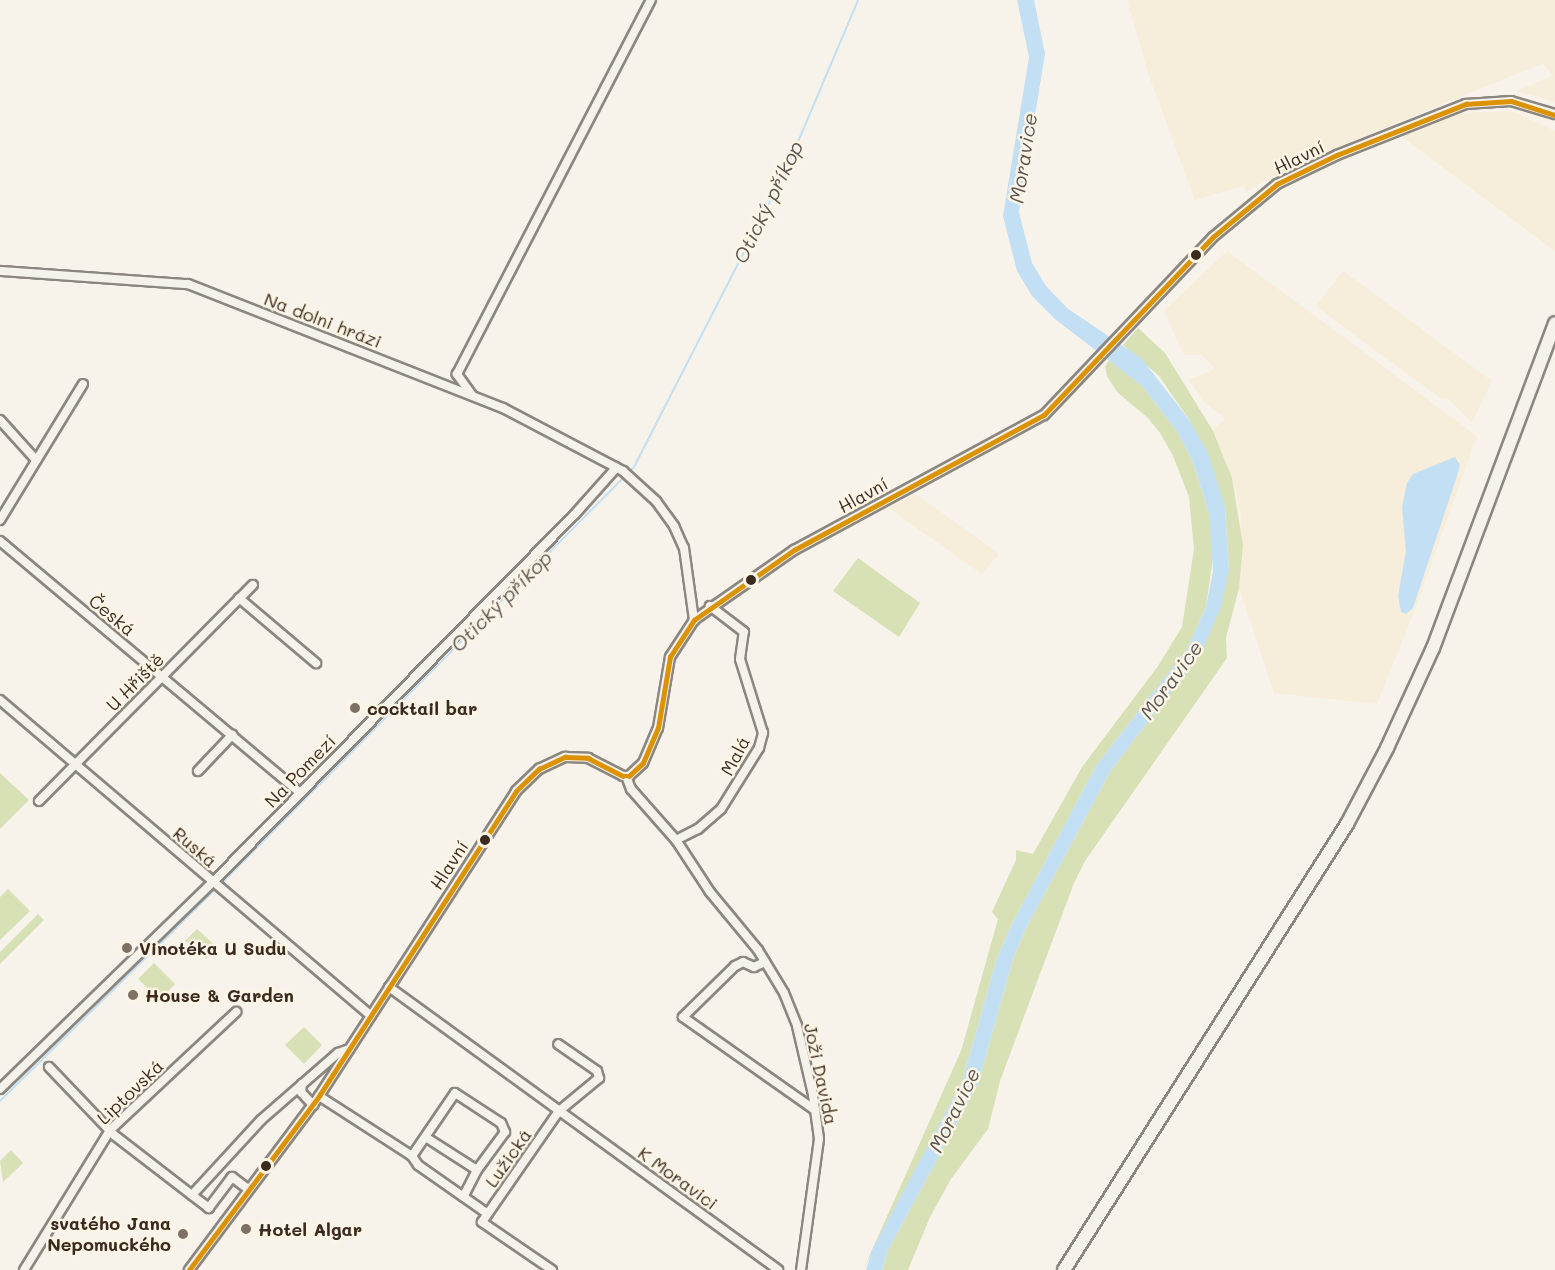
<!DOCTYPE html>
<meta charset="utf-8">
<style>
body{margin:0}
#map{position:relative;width:1555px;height:1270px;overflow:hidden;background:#f7f3ea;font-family:Mali,sans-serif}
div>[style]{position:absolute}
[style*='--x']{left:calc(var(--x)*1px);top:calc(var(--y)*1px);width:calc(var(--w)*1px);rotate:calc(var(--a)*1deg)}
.built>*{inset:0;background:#f6eddb}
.green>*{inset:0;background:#d7e1b5}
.water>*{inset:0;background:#c3dff4}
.stream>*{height:2px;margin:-1px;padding:0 1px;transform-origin:1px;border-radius:1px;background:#c3dff4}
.roads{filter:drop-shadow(2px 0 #8b867f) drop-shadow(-2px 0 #8b867f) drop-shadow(0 2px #8b867f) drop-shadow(0 -2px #8b867f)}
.street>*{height:8px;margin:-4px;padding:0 4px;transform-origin:4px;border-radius:4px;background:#f5f2ec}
.primary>*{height:12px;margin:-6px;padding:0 6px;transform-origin:6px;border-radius:6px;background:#f5f2ec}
.bus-1>*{height:4.5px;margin:-2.25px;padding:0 2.25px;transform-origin:2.25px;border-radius:2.25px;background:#db9304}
.dots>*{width:16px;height:16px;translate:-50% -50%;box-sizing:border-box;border:3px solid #fcf5e5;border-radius:50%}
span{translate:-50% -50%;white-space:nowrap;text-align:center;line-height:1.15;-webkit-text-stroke:5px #fcf5e5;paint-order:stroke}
.street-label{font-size:18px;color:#3b2a1e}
.poi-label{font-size:18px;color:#3b2a1e;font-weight:700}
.left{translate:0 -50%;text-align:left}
.right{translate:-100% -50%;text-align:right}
.water-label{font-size:20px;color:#585554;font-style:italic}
</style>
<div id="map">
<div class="built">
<i style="clip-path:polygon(1127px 0,1555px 0,1555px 102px,1516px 91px,1553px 76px,1543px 63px,1296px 164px,1246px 192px,1243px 186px,1195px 200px,1149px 76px)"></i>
<i style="clip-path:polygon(1511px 111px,1555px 131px,1555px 251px,1402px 137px,1461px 113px)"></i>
<i style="clip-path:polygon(1227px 251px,1477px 436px,1414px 612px,1377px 704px,1274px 693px,1251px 623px,1239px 588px,1241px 515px,1232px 478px,1213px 431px,1225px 418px,1205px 403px,1189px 380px,1215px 369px,1202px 355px,1184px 355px,1164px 311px)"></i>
<i style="clip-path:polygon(1343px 271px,1492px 381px,1472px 422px,1447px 398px,1440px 398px,1316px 306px)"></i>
<i style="clip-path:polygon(916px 494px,999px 554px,982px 574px,888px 508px)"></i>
</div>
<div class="green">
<i style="clip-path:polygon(1138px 328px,1165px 353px,1213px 431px,1232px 478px,1243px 545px,1239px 588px,1226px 638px,1227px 658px,1085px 861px,1074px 883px,1000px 1081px,988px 1129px,951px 1179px,930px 1217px,908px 1270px,882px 1270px,888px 1250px,978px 1084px,1013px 959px,1026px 928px,1111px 770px,1202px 651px,1229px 570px,1225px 507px,1190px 421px,1159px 376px,1123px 345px)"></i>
<i style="clip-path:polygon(1109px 360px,1142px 386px,1176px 430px,1192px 460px,1209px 513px,1214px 551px,1206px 607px,1187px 649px,1096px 766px,1011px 926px,997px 958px,962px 1082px,863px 1270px,961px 1051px,998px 919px,992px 912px,1016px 860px,1016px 850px,1033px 854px,1082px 767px,1158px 666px,1182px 627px,1194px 549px,1189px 497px,1173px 456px,1160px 433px,1148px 418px,1117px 392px,1107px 376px,1105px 367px)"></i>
<i style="clip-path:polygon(858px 558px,920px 603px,899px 637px,833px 591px)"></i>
<i style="clip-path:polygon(0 773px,29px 800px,0 829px)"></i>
<i style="clip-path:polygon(8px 889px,30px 911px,0 940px,0 897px)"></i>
<i style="clip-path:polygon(38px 914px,44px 920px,0 964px,0 952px)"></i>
<i style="clip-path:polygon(197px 929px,217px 947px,206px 959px,185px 941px)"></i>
<i style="clip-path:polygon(154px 963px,175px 984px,160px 1000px,138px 979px)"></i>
<i style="clip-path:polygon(304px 1027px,322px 1045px,304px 1064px,285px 1045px)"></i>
<i style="clip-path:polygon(11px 1150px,23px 1163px,3px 1182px,0 1161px)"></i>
</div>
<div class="water">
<i style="clip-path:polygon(1017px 0,1034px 0,1045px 54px,1019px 212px,1032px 263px,1046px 286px,1067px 308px,1142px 359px,1190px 421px,1208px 453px,1225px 507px,1229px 570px,1221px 607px,1202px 651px,1111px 770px,1026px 928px,1013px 959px,978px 1084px,888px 1250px,882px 1270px,866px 1270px,873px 1248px,962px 1082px,997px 958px,1011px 926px,1096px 766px,1187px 649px,1206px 607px,1213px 571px,1209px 513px,1192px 460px,1176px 430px,1142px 386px,1055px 319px,1032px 296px,1017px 271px,1003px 216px,1029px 57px)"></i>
<i style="clip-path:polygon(1455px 457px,1460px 465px,1456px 479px,1413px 608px,1406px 614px,1401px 612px,1398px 596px,1406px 551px,1402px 507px,1407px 483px,1413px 474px)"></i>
</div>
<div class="stream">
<i style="--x:220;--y:885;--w:588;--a:-45.28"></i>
<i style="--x:634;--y:467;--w:334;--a:-62.9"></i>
<i style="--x:786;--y:170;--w:185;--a:-67"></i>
<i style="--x:0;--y:1101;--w:303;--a:-44.5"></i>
</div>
<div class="roads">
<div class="street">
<i style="--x:0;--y:271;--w:188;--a:4"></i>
<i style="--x:188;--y:284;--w:339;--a:21.5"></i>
<i style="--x:503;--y:408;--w:136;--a:27.7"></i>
<i style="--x:623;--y:471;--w:45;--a:42.3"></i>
<i style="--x:656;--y:501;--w:31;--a:54"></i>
<i style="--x:674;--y:526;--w:24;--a:66"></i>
<i style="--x:684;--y:548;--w:73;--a:82.1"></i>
<i style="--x:472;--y:395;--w:26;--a:-126"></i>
<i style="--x:457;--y:374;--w:421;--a:-62.6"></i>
<i style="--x:0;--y:420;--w:54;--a:48"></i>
<i style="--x:0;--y:520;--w:159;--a:-58.6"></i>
<i style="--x:0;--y:541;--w:392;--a:40"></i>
<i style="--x:239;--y:598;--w:101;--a:40.2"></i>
<i style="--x:0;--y:700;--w:487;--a:40.4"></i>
<i style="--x:198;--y:771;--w:50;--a:-46.6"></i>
<i style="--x:626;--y:776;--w:14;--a:69"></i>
<i style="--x:631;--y:789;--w:68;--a:48.6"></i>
<i style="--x:676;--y:840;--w:62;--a:56.8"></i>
<i style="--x:710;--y:892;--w:75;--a:50.4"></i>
<i style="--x:758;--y:950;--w:50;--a:58.8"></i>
<i style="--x:784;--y:993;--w:35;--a:68"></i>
<i style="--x:797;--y:1026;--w:71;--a:76.9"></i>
<i style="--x:813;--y:1095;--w:44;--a:82.2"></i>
<i style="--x:819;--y:1139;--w:132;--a:97.8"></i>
<i style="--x:39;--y:801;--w:304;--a:-45.3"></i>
<i style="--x:676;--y:840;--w:25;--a:-27"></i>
<i style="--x:698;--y:829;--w:30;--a:-41"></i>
<i style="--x:721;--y:809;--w:72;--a:-58.1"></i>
<i style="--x:759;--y:748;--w:16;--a:-75"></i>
<i style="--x:763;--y:733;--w:77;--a:-107.3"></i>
<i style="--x:740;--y:659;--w:27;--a:-82"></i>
<i style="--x:744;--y:632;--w:43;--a:-142.6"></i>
<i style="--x:765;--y:962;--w:12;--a:156"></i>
<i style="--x:754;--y:967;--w:12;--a:-156"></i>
<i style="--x:743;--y:962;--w:9;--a:153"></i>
<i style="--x:735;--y:966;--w:73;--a:135.6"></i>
<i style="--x:683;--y:1017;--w:161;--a:35.2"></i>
<i style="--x:389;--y:987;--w:481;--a:36"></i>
<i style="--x:49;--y:1067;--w:94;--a:46.3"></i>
<i style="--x:114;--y:1135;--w:98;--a:37.6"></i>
<i style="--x:302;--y:1084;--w:8;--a:97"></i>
<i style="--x:301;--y:1092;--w:18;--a:47"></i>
<i style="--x:0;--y:1089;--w:297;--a:-44.2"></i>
<i style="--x:213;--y:882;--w:516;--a:-45.47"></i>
<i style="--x:575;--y:514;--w:62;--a:-48.3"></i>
<i style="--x:319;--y:1096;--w:111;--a:32.8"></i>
<i style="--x:412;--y:1156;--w:76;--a:-55.7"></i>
<i style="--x:455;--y:1093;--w:55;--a:33.1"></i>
<i style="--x:501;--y:1123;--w:10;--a:66"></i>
<i style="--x:505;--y:1132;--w:47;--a:126.4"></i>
<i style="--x:427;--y:1138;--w:59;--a:32.6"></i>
<i style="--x:477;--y:1170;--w:30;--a:117"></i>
<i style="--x:412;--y:1156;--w:11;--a:56"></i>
<i style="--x:418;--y:1165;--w:85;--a:35"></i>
<i style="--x:248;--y:1189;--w:20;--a:-143"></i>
<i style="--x:232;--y:1177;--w:39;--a:127"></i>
<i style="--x:209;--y:1208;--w:21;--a:-143"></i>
<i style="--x:192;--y:1195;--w:102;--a:-47.4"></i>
<i style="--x:261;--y:1120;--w:102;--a:-41"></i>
<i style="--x:338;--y:1053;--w:12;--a:-20"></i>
<i style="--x:24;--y:1270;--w:164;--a:-58.4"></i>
<i style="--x:110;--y:1130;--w:173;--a:-43.1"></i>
<i style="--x:189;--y:1270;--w:217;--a:-53.2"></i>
<i style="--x:319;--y:1096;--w:363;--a:-57.1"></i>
<i style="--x:516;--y:791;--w:32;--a:-44"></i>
<i style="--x:539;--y:769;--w:29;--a:-25"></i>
<i style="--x:565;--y:757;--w:23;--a:2"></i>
<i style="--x:588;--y:758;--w:39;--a:27"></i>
<i style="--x:623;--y:776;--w:6;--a:0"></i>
<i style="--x:629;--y:776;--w:19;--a:-43"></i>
<i style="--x:643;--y:763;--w:38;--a:-67"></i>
<i style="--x:658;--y:728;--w:72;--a:-80.4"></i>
<i style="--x:670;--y:657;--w:44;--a:-57"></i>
<i style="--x:694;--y:620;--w:122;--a:-35"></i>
<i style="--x:794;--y:550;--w:284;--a:-28.4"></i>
<i style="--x:1044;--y:415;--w:245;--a:-46.5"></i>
<i style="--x:1213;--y:237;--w:83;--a:-39.6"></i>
<i style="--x:1277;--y:184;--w:67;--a:-25.8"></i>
<i style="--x:1337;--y:155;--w:139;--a:-21.6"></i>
<i style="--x:1466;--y:104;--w:45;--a:-3.8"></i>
<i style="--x:1511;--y:101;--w:46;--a:16.5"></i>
<i style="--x:552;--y:1270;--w:85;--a:-145.6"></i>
<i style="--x:482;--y:1222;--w:135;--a:-55.3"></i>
<i style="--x:559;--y:1111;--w:52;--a:-39.5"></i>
<i style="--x:599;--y:1078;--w:7;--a:-106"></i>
<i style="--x:597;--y:1071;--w:47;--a:-145.3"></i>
</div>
<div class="primary">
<i style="--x:1064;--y:1270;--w:528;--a:-57.6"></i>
<i style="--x:1347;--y:824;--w:86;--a:-62.2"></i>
<i style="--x:1387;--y:748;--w:110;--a:-65.3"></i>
<i style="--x:1433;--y:648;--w:347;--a:-69.4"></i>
</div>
</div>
<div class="bus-1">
<i style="--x:189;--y:1270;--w:217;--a:-53.2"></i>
<i style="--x:319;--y:1096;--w:363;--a:-57.1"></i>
<i style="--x:516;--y:791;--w:32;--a:-44"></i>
<i style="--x:539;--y:769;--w:29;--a:-25"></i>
<i style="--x:565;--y:757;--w:23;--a:2"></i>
<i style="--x:588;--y:758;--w:39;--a:27"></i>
<i style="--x:623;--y:776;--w:6;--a:0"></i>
<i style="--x:629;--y:776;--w:19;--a:-43"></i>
<i style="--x:643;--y:763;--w:38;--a:-67"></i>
<i style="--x:658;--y:728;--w:72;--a:-80.4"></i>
<i style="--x:670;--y:657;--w:44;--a:-57"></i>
<i style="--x:694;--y:620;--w:122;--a:-35"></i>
<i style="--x:794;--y:550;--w:284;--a:-28.4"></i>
<i style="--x:1044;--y:415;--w:245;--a:-46.5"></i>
<i style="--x:1213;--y:237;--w:83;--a:-39.6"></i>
<i style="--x:1277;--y:184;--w:67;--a:-25.8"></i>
<i style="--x:1337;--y:155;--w:139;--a:-21.6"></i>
<i style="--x:1466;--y:104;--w:45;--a:-3.8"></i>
<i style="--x:1511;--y:101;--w:46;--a:17.7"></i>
</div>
<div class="dots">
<i style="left:1196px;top:255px;background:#3b2a1e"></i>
<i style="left:751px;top:580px;background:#3b2a1e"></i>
<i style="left:355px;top:708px;background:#7d7065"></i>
<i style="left:485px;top:840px;background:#3b2a1e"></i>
<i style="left:127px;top:948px;background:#7d7065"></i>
<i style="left:133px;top:995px;background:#7d7065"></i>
<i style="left:266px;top:1166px;background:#3b2a1e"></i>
<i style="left:246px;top:1229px;background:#7d7065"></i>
<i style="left:183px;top:1234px;background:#7d7065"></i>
</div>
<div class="street-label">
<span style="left:1299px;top:157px;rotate:-26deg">Hlavní</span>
<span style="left:323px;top:320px;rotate:21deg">Na dolni hrázi</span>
<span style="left:863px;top:495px;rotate:-29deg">Hlavní</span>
<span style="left:112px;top:615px;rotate:40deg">Česká</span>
<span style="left:135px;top:682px;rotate:-45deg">U Hřiště</span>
<span style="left:735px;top:756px;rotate:-62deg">Malá</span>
<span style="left:300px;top:771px;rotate:-46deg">Na Pomezí</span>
<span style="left:195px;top:847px;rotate:41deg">Ruská</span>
<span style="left:449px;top:865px;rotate:-57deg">Hlavní</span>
<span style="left:821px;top:1074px;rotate:78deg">Joži Davida</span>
<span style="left:130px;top:1092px;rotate:-44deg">Liptovská</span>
<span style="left:508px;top:1158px;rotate:-55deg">Lužická</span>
<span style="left:678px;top:1178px;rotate:36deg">K Moravici</span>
</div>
<div class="poi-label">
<span class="left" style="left:367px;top:708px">cocktail bar</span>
<span class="left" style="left:139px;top:948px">Vinotéka U Sudu</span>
<span class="left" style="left:145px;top:995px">House &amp; Garden</span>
<span class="right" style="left:171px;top:1234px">svatého Jana<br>Nepomuckého</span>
<span class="left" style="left:258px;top:1229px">Hotel Algar</span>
</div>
<div class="water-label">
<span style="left:1023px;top:158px;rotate:-81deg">Moravice</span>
<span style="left:768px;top:202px;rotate:-64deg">Otický příkop</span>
<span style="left:501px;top:601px;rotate:-45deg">Otický příkop</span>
<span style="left:1171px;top:680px;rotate:-54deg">Moravice</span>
<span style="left:954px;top:1110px;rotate:-64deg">Moravice</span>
</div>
</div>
